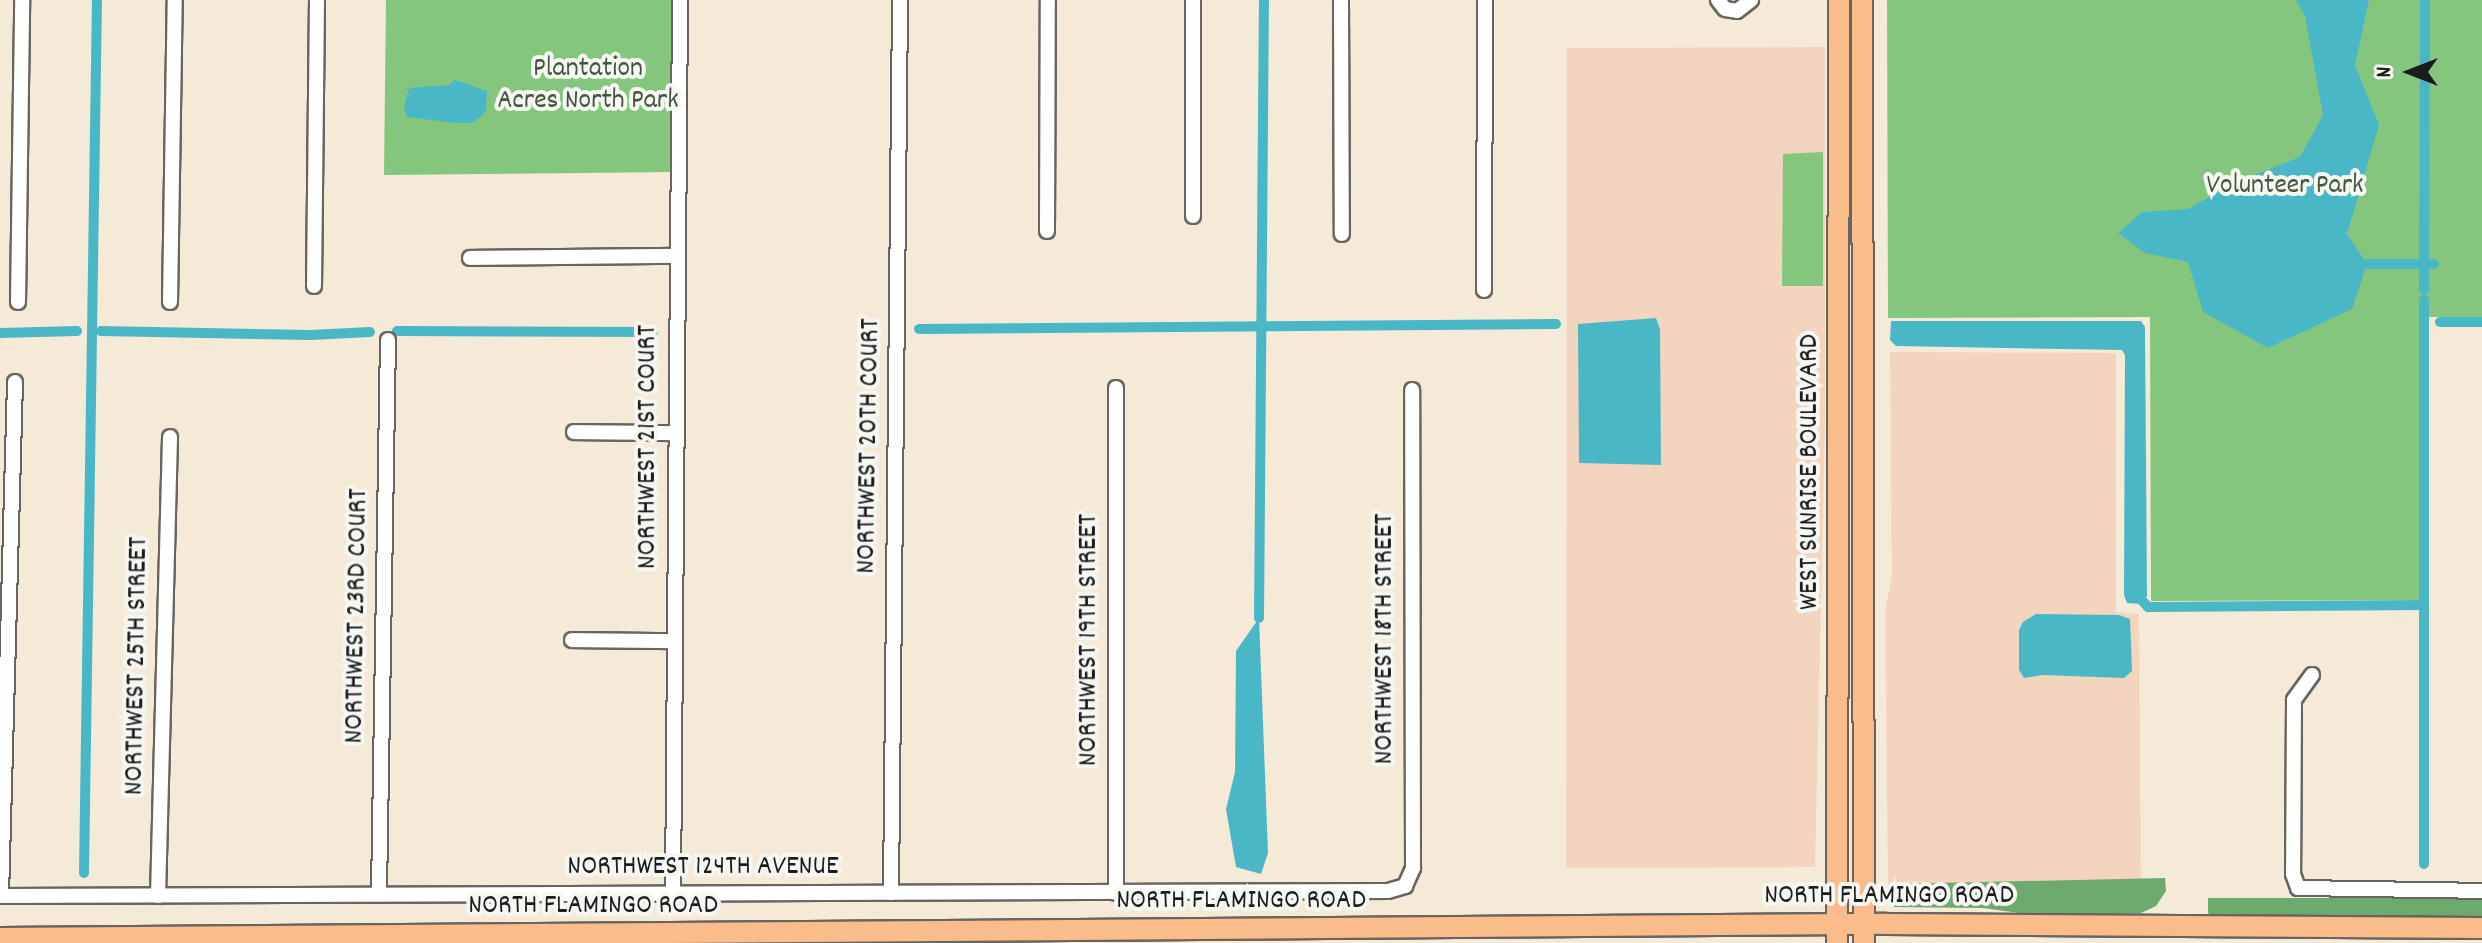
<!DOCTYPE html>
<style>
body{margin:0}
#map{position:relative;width:2482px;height:943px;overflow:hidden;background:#f5e9d8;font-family:Dekko,sans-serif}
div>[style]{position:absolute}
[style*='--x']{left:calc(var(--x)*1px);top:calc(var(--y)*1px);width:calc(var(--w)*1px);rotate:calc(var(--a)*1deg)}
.built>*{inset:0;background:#f3d4be}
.green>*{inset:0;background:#85c67e}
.forest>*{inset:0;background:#6cab6d}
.water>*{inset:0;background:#4ab7c6}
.canal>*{height:10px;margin:-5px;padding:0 5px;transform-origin:5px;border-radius:5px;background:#4ab7c6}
.roads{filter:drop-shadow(2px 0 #68645e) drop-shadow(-2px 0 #68645e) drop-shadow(0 2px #68645e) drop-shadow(0 -2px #68645e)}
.minor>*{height:14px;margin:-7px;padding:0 7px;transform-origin:7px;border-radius:7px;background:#fff}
.highway>*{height:20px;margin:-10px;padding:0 10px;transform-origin:10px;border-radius:10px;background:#fabc8b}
span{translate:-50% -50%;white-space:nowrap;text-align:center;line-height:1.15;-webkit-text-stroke:8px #f6f6f2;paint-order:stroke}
.park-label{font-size:28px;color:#41583e}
.street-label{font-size:28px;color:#1c1c1c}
.north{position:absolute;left:2370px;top:32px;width:80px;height:80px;-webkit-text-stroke:6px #f6f6f2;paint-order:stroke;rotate:270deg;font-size:22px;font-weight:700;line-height:32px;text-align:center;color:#1c1c1c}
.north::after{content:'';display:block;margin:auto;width:28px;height:36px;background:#1c1c1c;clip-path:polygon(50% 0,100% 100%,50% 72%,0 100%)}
</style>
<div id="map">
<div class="built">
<i style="clip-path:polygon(1825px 47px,1825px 424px,1815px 867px,1566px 868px,1567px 48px)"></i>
<i style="clip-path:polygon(1890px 352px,2116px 353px,2116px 612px,2139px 614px,2141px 913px,2027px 914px,1983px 908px,1894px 907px,1888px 885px,1885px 610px,1892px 577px)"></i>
</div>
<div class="green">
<i style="clip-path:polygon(386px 0,676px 0,673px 172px,384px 175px)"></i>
<i style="clip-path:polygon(1887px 0,2482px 0,2482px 317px,2421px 317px,2424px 600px,2151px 601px,2150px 317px,1888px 318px)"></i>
<i style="clip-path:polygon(1823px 152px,1823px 286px,1782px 286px,1783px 154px)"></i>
</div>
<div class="forest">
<i style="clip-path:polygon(2165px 878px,2166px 891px,2156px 906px,2141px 913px,2027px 914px,1983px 908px,1894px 907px,1888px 884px)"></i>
<i style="clip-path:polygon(2208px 898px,2482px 898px,2482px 917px,2213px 917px,2208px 913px)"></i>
</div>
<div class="water">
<i style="clip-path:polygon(2296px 0,2369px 0,2355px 65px,2379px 125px,2347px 234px,2367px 264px,2352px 309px,2268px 348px,2203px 312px,2188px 262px,2145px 253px,2118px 233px,2142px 212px,2188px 209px,2232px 184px,2300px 157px,2323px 115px,2305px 16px)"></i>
<i style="clip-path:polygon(455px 80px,487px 91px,486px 111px,479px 118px,472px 123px,456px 123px,407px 117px,404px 107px,409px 88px,449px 85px)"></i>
<i style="clip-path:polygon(1656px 318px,1660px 329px,1661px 465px,1579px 463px,1578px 324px)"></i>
<i style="clip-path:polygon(1891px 321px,2141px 321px,2145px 327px,2147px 596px,2141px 604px,2127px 603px,2124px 595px,2125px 355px,2122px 350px,1896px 346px,1890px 340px)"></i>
<i style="clip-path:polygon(2036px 614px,2119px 615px,2130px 619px,2132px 671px,2124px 678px,2043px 675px,2024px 678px,2019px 670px,2019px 630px,2023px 622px)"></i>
<i style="clip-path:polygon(1259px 618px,1268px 853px,1261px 874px,1236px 867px,1226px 809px,1235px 772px,1236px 651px)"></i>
</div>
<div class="canal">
<i style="--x:2367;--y:264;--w:67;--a:0"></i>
<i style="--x:2424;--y:290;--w:290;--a:-89.8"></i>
<i style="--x:2424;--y:300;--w:564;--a:90"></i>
<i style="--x:2440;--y:322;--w:42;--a:0"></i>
<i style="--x:919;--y:329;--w:637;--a:-0.45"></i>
<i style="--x:101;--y:331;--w:210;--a:1.1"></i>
<i style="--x:311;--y:335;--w:59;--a:-2.9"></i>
<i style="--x:397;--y:331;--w:256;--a:0.2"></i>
<i style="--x:0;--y:333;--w:77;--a:-1.5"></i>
<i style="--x:2136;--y:594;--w:18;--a:47"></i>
<i style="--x:2148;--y:607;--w:276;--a:-0.4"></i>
<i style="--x:1259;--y:618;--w:618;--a:-89.54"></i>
<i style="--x:84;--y:873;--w:873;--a:-89.15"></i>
</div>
<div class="roads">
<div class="minor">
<i style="--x:1341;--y:0;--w:234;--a:89.8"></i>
<i style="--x:1718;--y:0;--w:11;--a:52"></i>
<i style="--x:1725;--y:9;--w:12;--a:9"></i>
<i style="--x:1737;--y:11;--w:18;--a:-38"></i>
<i style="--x:1193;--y:216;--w:216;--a:-90"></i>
<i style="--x:1047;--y:231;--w:231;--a:-89.8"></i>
<i style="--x:470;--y:258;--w:205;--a:-0.6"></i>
<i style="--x:314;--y:286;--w:286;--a:-89.4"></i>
<i style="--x:1484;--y:290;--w:290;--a:-89.8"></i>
<i style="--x:18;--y:302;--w:302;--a:-89.2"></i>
<i style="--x:170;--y:302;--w:302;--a:-89.1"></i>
<i style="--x:1116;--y:388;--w:505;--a:90"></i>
<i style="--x:574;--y:432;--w:102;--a:0.6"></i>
<i style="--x:572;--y:640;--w:101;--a:0.6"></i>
<i style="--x:2312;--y:675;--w:31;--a:126"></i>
<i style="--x:2294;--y:700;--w:174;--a:90.3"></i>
<i style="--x:2293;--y:874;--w:15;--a:70"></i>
<i style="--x:2298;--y:888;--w:184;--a:0.9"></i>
<i style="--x:379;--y:893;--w:553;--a:-89.07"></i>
<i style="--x:891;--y:893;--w:893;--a:-89.42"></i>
<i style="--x:673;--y:895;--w:895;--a:-89.55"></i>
<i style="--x:0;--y:896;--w:1388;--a:-0.21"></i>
<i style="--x:1388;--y:891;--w:18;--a:-16"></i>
<i style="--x:1405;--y:886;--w:20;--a:-66"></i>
<i style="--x:1413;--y:868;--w:478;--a:-90.1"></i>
<i style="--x:1;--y:896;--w:514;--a:-88.44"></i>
<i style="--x:158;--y:896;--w:459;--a:-88.5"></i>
</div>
<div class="highway">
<i style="--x:1862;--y:0;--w:943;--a:89.88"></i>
<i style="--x:0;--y:938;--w:1886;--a:-0.43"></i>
<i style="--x:1886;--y:924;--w:596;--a:0.38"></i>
<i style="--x:1837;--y:943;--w:943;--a:-89.88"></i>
</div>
</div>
<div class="park-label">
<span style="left:588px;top:86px">Plantation<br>Acres North Park</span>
<span style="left:2285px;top:187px">Volunteer Park</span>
</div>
<div class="street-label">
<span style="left:870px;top:446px;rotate:-89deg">NORTHWEST 20TH COURT</span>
<span style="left:649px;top:447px;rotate:-90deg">NORTHWEST 21ST COURT</span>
<span style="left:1811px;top:472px;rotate:-90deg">WEST SUNRISE BOULEVARD</span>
<span style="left:358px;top:616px;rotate:-89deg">NORTHWEST 23RD COURT</span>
<span style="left:1386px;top:639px;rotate:-90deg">NORTHWEST 18TH STREET</span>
<span style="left:1090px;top:640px;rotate:-90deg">NORTHWEST 19TH STREET</span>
<span style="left:138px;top:666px;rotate:-89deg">NORTHWEST 25TH STREET</span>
<span style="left:703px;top:868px">NORTHWEST 124TH AVENUE</span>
<span style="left:1889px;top:897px">NORTH FLAMINGO ROAD</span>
<span style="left:1241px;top:902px">NORTH FLAMINGO ROAD</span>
<span style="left:593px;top:907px">NORTH FLAMINGO ROAD</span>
</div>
<div class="north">N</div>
</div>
